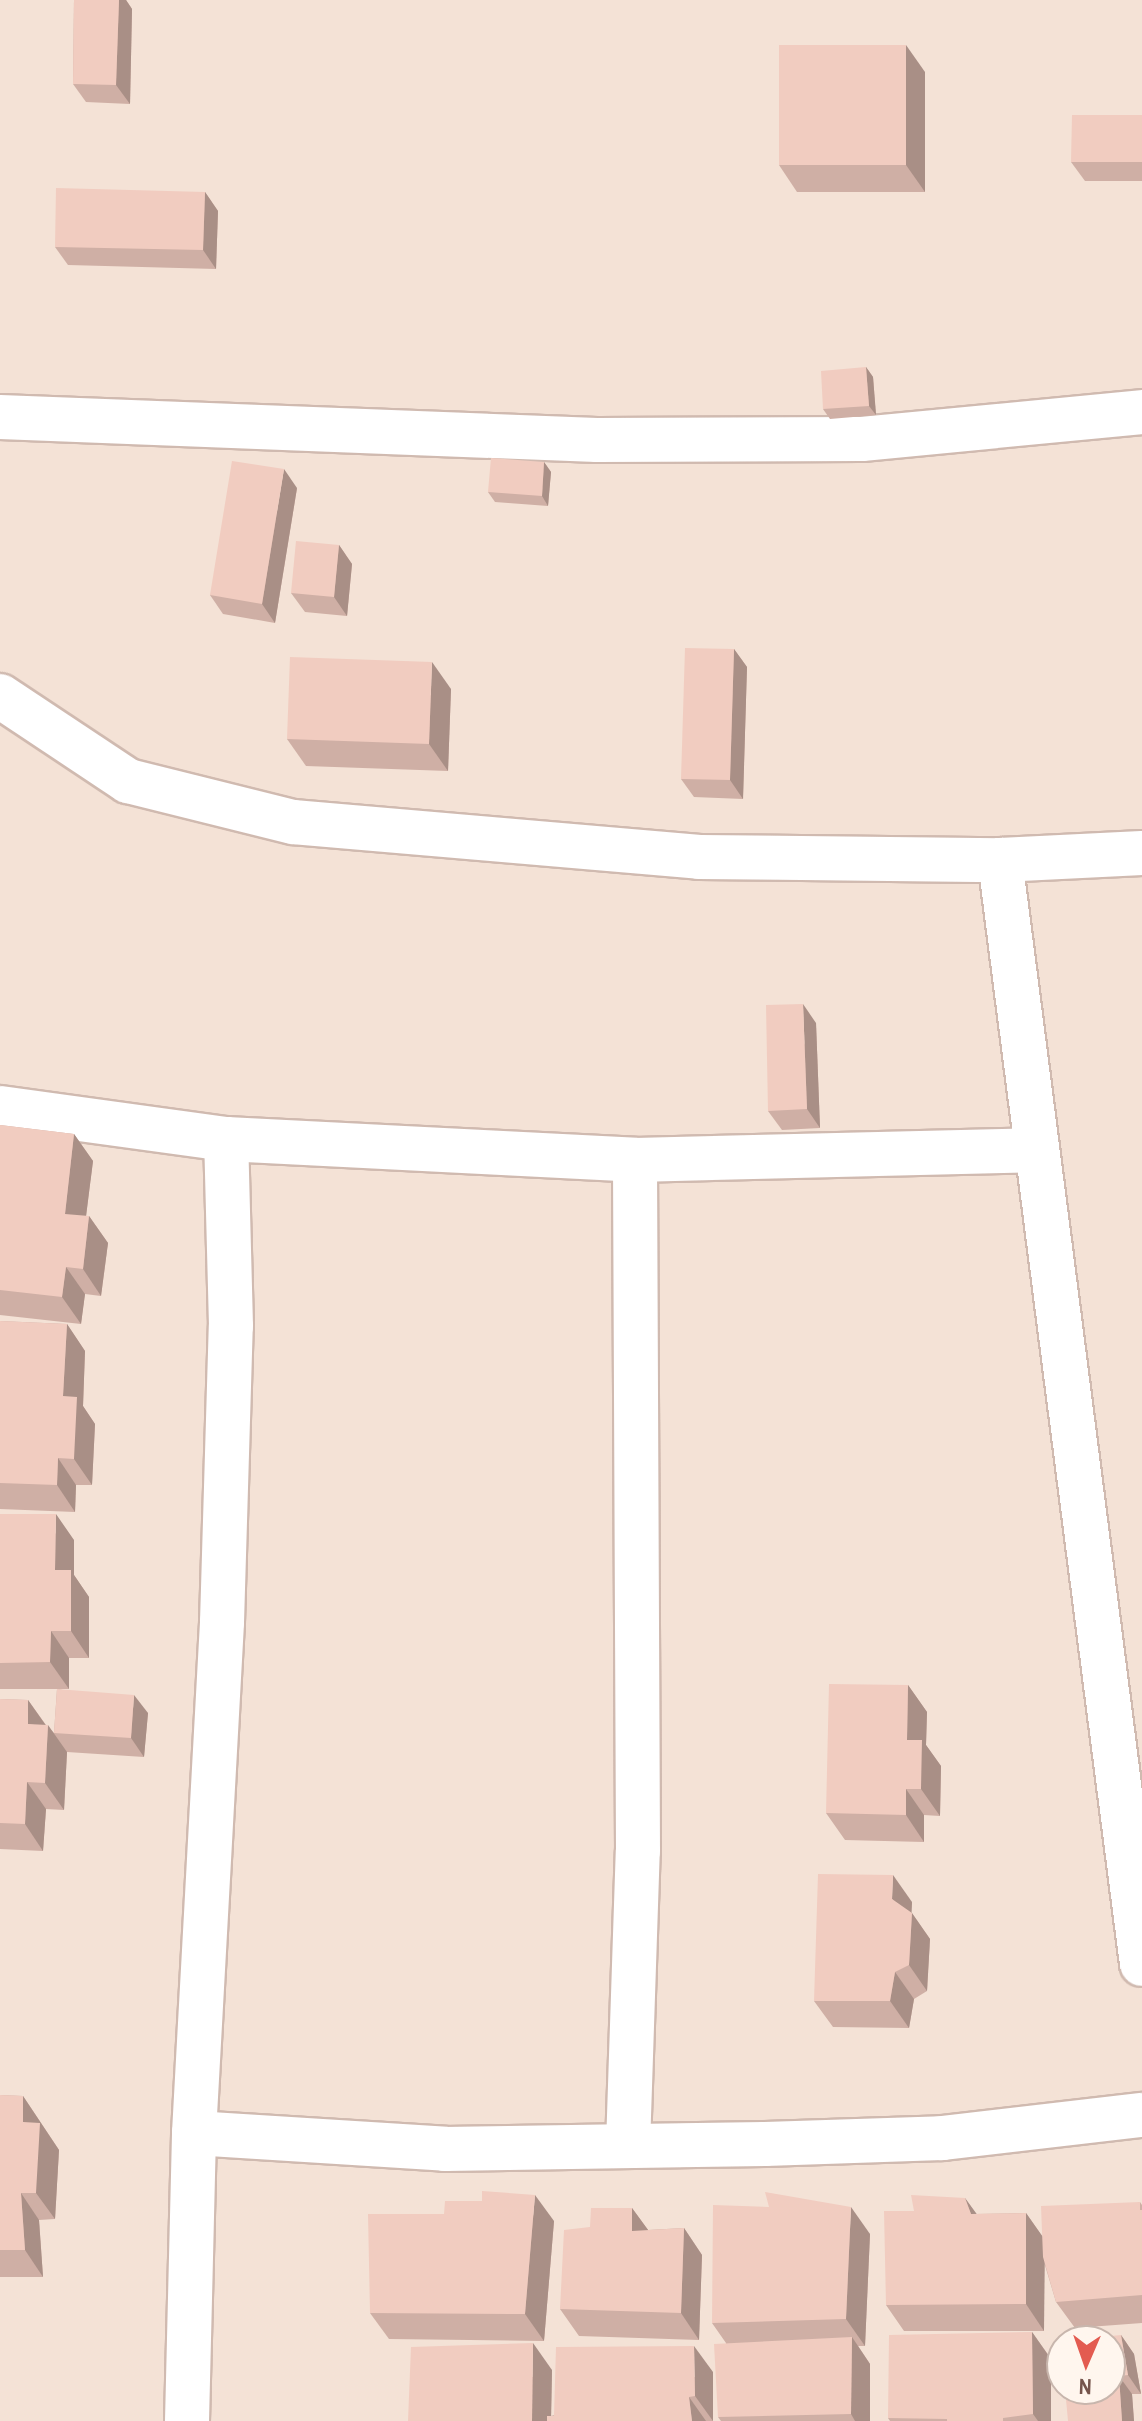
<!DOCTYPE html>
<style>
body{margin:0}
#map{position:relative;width:1142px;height:2421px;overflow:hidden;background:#fcf1e8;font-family:"Archivo Narrow",sans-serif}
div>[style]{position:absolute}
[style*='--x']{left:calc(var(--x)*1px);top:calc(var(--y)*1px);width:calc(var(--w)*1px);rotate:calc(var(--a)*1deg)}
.residential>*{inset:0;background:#f4e2d6}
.roads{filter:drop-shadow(2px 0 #d0bab0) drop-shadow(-2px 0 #d0bab0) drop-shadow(0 2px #d0bab0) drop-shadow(0 -2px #d0bab0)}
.minor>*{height:44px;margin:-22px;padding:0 22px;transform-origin:22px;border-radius:22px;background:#fff}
.wall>*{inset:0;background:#cfafa5}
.shaded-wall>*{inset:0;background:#a98f86}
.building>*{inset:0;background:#f1ccc0}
span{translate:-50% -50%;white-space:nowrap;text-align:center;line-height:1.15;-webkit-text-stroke:8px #fff6ee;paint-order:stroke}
.north{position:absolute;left:1046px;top:2325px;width:80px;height:80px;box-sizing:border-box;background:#fff6ee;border:2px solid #c8b6ad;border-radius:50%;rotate:182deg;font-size:22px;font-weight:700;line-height:32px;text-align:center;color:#76554c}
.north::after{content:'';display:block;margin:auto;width:28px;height:36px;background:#e35b50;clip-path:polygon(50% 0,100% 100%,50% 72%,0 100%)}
</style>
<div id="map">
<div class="residential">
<i style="clip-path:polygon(evenodd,0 0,1142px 0,1142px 2421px,0 2421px,0 0,1062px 2341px,1110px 2341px,1110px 2389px,1062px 2389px,1062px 2341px)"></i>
</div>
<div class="roads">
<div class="minor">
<i style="--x:0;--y:417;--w:597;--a:2.21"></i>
<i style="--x:597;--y:440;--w:265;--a:-0.2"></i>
<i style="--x:862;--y:439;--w:281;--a:-5.5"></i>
<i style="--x:0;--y:696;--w:154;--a:33.6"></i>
<i style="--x:128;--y:781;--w:170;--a:14"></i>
<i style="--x:293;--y:822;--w:408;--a:4.9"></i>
<i style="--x:699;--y:857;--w:301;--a:0.6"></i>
<i style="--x:1000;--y:860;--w:142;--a:-2.8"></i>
<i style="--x:1000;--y:860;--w:1113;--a:82.67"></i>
<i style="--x:0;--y:1108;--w:228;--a:7.8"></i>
<i style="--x:226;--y:1139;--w:410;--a:2.9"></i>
<i style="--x:635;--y:1160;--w:399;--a:-1.4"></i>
<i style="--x:194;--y:2133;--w:252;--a:3.6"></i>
<i style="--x:445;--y:2149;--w:320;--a:-0.9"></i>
<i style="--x:765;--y:2144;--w:177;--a:-1.9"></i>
<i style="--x:942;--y:2138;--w:201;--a:-6.6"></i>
<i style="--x:628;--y:2146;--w:295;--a:-88.1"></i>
<i style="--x:638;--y:1851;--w:691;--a:-90.25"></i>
<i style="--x:187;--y:2421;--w:288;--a:-88.6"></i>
<i style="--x:194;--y:2133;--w:512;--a:-86.86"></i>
<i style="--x:222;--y:1622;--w:296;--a:-88.3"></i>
<i style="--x:231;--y:1326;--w:187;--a:-91.5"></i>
</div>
</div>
<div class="wall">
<i style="clip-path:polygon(74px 0,126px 0,132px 9px,130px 104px,86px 102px,73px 84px)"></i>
<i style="clip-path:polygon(925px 72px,925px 192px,797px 192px,779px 165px)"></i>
<i style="clip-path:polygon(1142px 115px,1142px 181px,1085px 181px,1071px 162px)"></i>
<i style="clip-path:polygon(205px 192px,218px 211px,216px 269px,68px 265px,55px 247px)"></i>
<i style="clip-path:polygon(866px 367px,873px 377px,876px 415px,830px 419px,823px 409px)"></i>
<i style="clip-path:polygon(544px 462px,551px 472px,548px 506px,495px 502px,488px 492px)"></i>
<i style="clip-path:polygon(297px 488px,275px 623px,223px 614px,210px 595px)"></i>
<i style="clip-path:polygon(339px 545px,352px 564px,347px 616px,305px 612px,291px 593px)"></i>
<i style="clip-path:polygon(734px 649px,747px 667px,743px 799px,694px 797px,681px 779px)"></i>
<i style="clip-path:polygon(451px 689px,448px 771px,306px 766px,287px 739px)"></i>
<i style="clip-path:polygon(816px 1023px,820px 1128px,782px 1130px,768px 1111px)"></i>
<i style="clip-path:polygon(0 1125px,74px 1134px,93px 1161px,86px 1216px,89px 1216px,108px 1243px,101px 1296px,85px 1294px,81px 1324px,0 1315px)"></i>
<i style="clip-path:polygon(0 1321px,67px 1324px,85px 1351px,83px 1406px,95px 1424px,92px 1485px,76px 1485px,75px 1512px,0 1509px)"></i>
<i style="clip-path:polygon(0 1514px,74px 1540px,74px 1575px,89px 1597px,89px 1658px,69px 1658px,69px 1689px,59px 1689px,148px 1713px,144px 1757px,67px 1752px,64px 1810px,46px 1809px,43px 1851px,0 1849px,0 1699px,28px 1700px,46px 1725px,54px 1733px,57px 1689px,0 1689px)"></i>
<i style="clip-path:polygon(908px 1685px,927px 1712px,926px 1745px,941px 1766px,940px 1816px,924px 1815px,924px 1842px,845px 1840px,826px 1813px)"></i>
<i style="clip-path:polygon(912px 1902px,911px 1912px,930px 1939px,927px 1991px,914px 1999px,909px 2028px,833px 2027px,814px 2001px)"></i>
<i style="clip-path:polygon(0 2095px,23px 2096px,59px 2150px,55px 2219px,39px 2220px,43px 2277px,0 2277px)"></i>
<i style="clip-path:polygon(965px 2198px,976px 2214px,1026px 2213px,1042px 2236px,1140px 2202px,1142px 2205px,1142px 2323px,1075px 2328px,1056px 2302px,1044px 2262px,1044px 2331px,904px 2331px,886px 2305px,914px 2211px)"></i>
<i style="clip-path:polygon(482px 2201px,554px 2221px,544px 2341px,389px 2339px,370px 2313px,444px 2214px)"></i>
<i style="clip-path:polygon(769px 2207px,870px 2234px,865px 2346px,858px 2346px,870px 2364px,870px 2421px,721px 2421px,718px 2417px,726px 2343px,712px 2323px)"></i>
<i style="clip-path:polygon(632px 2208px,648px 2230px,684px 2228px,702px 2255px,699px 2340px,579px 2336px,560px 2309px,590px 2227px)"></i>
<i style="clip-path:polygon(1032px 2332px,1051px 2359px,1051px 2421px,890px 2421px,888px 2418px)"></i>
<i style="clip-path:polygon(1121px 2335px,1134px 2354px,1141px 2394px,1132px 2394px,1134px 2421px,1068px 2421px)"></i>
<i style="clip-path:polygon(552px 2370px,551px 2416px,713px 2372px,713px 2421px,408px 2421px)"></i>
</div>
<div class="shaded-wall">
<i style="clip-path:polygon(119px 0,126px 0,132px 9px,130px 104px,116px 85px)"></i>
<i style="clip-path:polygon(906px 45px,925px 72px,925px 192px,906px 165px)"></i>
<i style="clip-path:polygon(205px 192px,218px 211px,216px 269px,203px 250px)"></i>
<i style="clip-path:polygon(866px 367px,873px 377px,876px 415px,869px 406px)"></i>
<i style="clip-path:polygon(544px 462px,551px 472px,548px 506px,542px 496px)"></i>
<i style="clip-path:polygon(284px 469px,297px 488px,275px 623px,262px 604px)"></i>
<i style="clip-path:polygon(339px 545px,352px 564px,347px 616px,334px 597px)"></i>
<i style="clip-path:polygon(734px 649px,747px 667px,743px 799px,730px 780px)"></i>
<i style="clip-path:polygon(432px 662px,451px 689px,448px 771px,429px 744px)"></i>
<i style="clip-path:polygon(803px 1004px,816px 1023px,820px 1128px,807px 1109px)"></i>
<i style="clip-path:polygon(74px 1134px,93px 1161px,83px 1240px,65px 1214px)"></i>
<i style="clip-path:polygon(89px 1216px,108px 1243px,101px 1296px,83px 1269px)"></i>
<i style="clip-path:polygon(66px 1267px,85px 1294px,81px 1324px,62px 1297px)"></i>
<i style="clip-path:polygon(67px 1324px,85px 1351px,83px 1406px,95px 1424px,92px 1485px,74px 1459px,63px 1396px)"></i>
<i style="clip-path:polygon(58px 1458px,76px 1485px,75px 1512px,57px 1485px)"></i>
<i style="clip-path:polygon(56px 1514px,74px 1540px,74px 1575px,89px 1597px,89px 1658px,71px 1631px,55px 1570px)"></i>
<i style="clip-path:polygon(51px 1631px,69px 1658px,69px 1689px,50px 1662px)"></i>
<i style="clip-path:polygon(908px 1685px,927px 1712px,926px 1745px,941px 1766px,940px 1816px,921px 1789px,907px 1740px)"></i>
<i style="clip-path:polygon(134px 1695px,148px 1713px,144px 1757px,131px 1738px)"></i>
<i style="clip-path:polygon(28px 1700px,47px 1727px,28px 1724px)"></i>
<i style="clip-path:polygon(48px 1725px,67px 1752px,64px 1810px,45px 1783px)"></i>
<i style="clip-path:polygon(27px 1782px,46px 1809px,43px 1851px,25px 1824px)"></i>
<i style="clip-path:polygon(906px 1789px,924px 1815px,924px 1842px,906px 1815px)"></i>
<i style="clip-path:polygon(893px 1875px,912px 1902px,911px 1926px,892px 1899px)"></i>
<i style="clip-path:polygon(912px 1913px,930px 1939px,927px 1991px,909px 1965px)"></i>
<i style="clip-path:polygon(895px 1972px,914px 1999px,909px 2028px,890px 2001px)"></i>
<i style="clip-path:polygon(23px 2096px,59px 2150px,55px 2219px,36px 2193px,23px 2122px)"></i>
<i style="clip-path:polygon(21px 2193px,39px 2220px,43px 2277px,25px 2250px)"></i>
<i style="clip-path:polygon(535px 2195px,554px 2221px,544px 2341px,525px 2314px)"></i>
<i style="clip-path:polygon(965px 2198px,984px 2224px,971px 2214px)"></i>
<i style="clip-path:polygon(851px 2207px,870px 2234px,865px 2346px,846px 2319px)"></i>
<i style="clip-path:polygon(632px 2208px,651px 2234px,632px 2231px)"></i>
<i style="clip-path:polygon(1026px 2213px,1045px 2240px,1044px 2331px,1026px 2304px)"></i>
<i style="clip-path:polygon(684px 2228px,702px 2255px,699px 2340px,681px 2313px)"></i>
<i style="clip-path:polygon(1032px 2332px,1051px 2359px,1051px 2421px,1038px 2421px,1033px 2414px)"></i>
<i style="clip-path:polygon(1121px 2335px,1134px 2354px,1141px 2394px,1128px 2375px)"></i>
<i style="clip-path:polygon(852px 2337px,870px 2364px,870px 2421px,855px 2421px,851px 2414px)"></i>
<i style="clip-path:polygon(533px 2343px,552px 2370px,551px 2421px,532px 2421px)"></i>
<i style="clip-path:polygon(694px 2346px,713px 2372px,713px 2421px,695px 2396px)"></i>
<i style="clip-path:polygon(1119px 2376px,1132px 2394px,1134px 2421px,1122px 2421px)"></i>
<i style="clip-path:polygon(689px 2397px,706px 2421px,692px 2421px)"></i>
</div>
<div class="building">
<i style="clip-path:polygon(74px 0,119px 0,116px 85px,73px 84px)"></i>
<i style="clip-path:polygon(779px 45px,906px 45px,906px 165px,779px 165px)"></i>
<i style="clip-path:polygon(1072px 115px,1142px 115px,1142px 162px,1071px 162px)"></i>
<i style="clip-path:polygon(56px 188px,205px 192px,203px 250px,55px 247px)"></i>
<i style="clip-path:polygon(866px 367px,869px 406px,823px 409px,821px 371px)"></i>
<i style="clip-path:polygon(491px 458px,544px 462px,542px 496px,488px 492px)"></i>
<i style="clip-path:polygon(232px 461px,284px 469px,262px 604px,210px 595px)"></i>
<i style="clip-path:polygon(296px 541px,339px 545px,334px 597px,291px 593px)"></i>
<i style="clip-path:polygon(685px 648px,734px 649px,730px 780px,681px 779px)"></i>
<i style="clip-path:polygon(290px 657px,432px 662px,429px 744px,287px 739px)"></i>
<i style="clip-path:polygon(803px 1004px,807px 1109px,768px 1111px,766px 1005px)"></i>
<i style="clip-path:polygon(0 1125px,74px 1134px,65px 1214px,89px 1216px,83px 1269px,66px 1267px,62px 1297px,0 1290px)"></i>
<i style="clip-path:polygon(0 1321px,67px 1324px,63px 1396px,77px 1397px,74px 1459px,58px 1458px,57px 1485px,0 1483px)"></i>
<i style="clip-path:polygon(0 1514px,56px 1514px,55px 1570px,71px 1570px,71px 1631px,51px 1631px,50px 1662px,0 1663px)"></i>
<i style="clip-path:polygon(829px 1684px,908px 1685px,907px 1740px,922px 1740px,921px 1789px,906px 1789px,906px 1815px,826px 1813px)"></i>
<i style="clip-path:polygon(57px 1689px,134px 1695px,131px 1738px,54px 1733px)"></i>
<i style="clip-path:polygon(0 1699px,28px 1700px,28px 1724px,48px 1725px,45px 1783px,27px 1782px,25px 1824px,0 1823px)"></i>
<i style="clip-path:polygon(818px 1874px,893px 1875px,892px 1899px,912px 1913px,909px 1965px,895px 1972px,890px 2001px,814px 2001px)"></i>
<i style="clip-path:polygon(0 2095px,23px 2096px,23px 2122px,40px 2123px,36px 2193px,21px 2193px,25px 2250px,0 2250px)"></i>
<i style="clip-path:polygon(482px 2191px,535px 2195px,525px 2314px,370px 2313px,368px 2214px,444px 2214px,445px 2201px,482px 2201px)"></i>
<i style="clip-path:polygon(765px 2192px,851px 2207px,846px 2319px,712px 2323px,713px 2205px,769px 2207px)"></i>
<i style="clip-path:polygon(911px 2195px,965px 2198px,971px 2214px,1026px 2213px,1026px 2304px,886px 2305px,884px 2211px,914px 2211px)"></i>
<i style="clip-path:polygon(1140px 2202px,1140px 2210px,1142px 2210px,1142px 2295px,1056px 2302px,1043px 2257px,1041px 2206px)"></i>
<i style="clip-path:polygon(591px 2208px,632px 2208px,632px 2231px,684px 2228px,681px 2313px,560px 2309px,564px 2230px,590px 2227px)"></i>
<i style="clip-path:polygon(1032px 2332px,1033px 2414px,1003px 2418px,1003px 2421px,947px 2421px,947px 2419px,888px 2418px,889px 2335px)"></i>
<i style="clip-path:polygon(1121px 2335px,1128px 2375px,1119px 2376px,1122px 2421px,1068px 2421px,1065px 2389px,1110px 2389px,1110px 2341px,1062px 2341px,1062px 2361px,1060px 2341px)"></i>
<i style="clip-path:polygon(852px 2337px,851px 2414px,718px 2417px,714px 2344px)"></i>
<i style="clip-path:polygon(533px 2343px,532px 2421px,408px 2421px,411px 2347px)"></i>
<i style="clip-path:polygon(694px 2346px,695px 2396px,689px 2397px,692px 2421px,547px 2421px,547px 2416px,554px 2416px,556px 2347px)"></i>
</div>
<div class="north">N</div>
</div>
